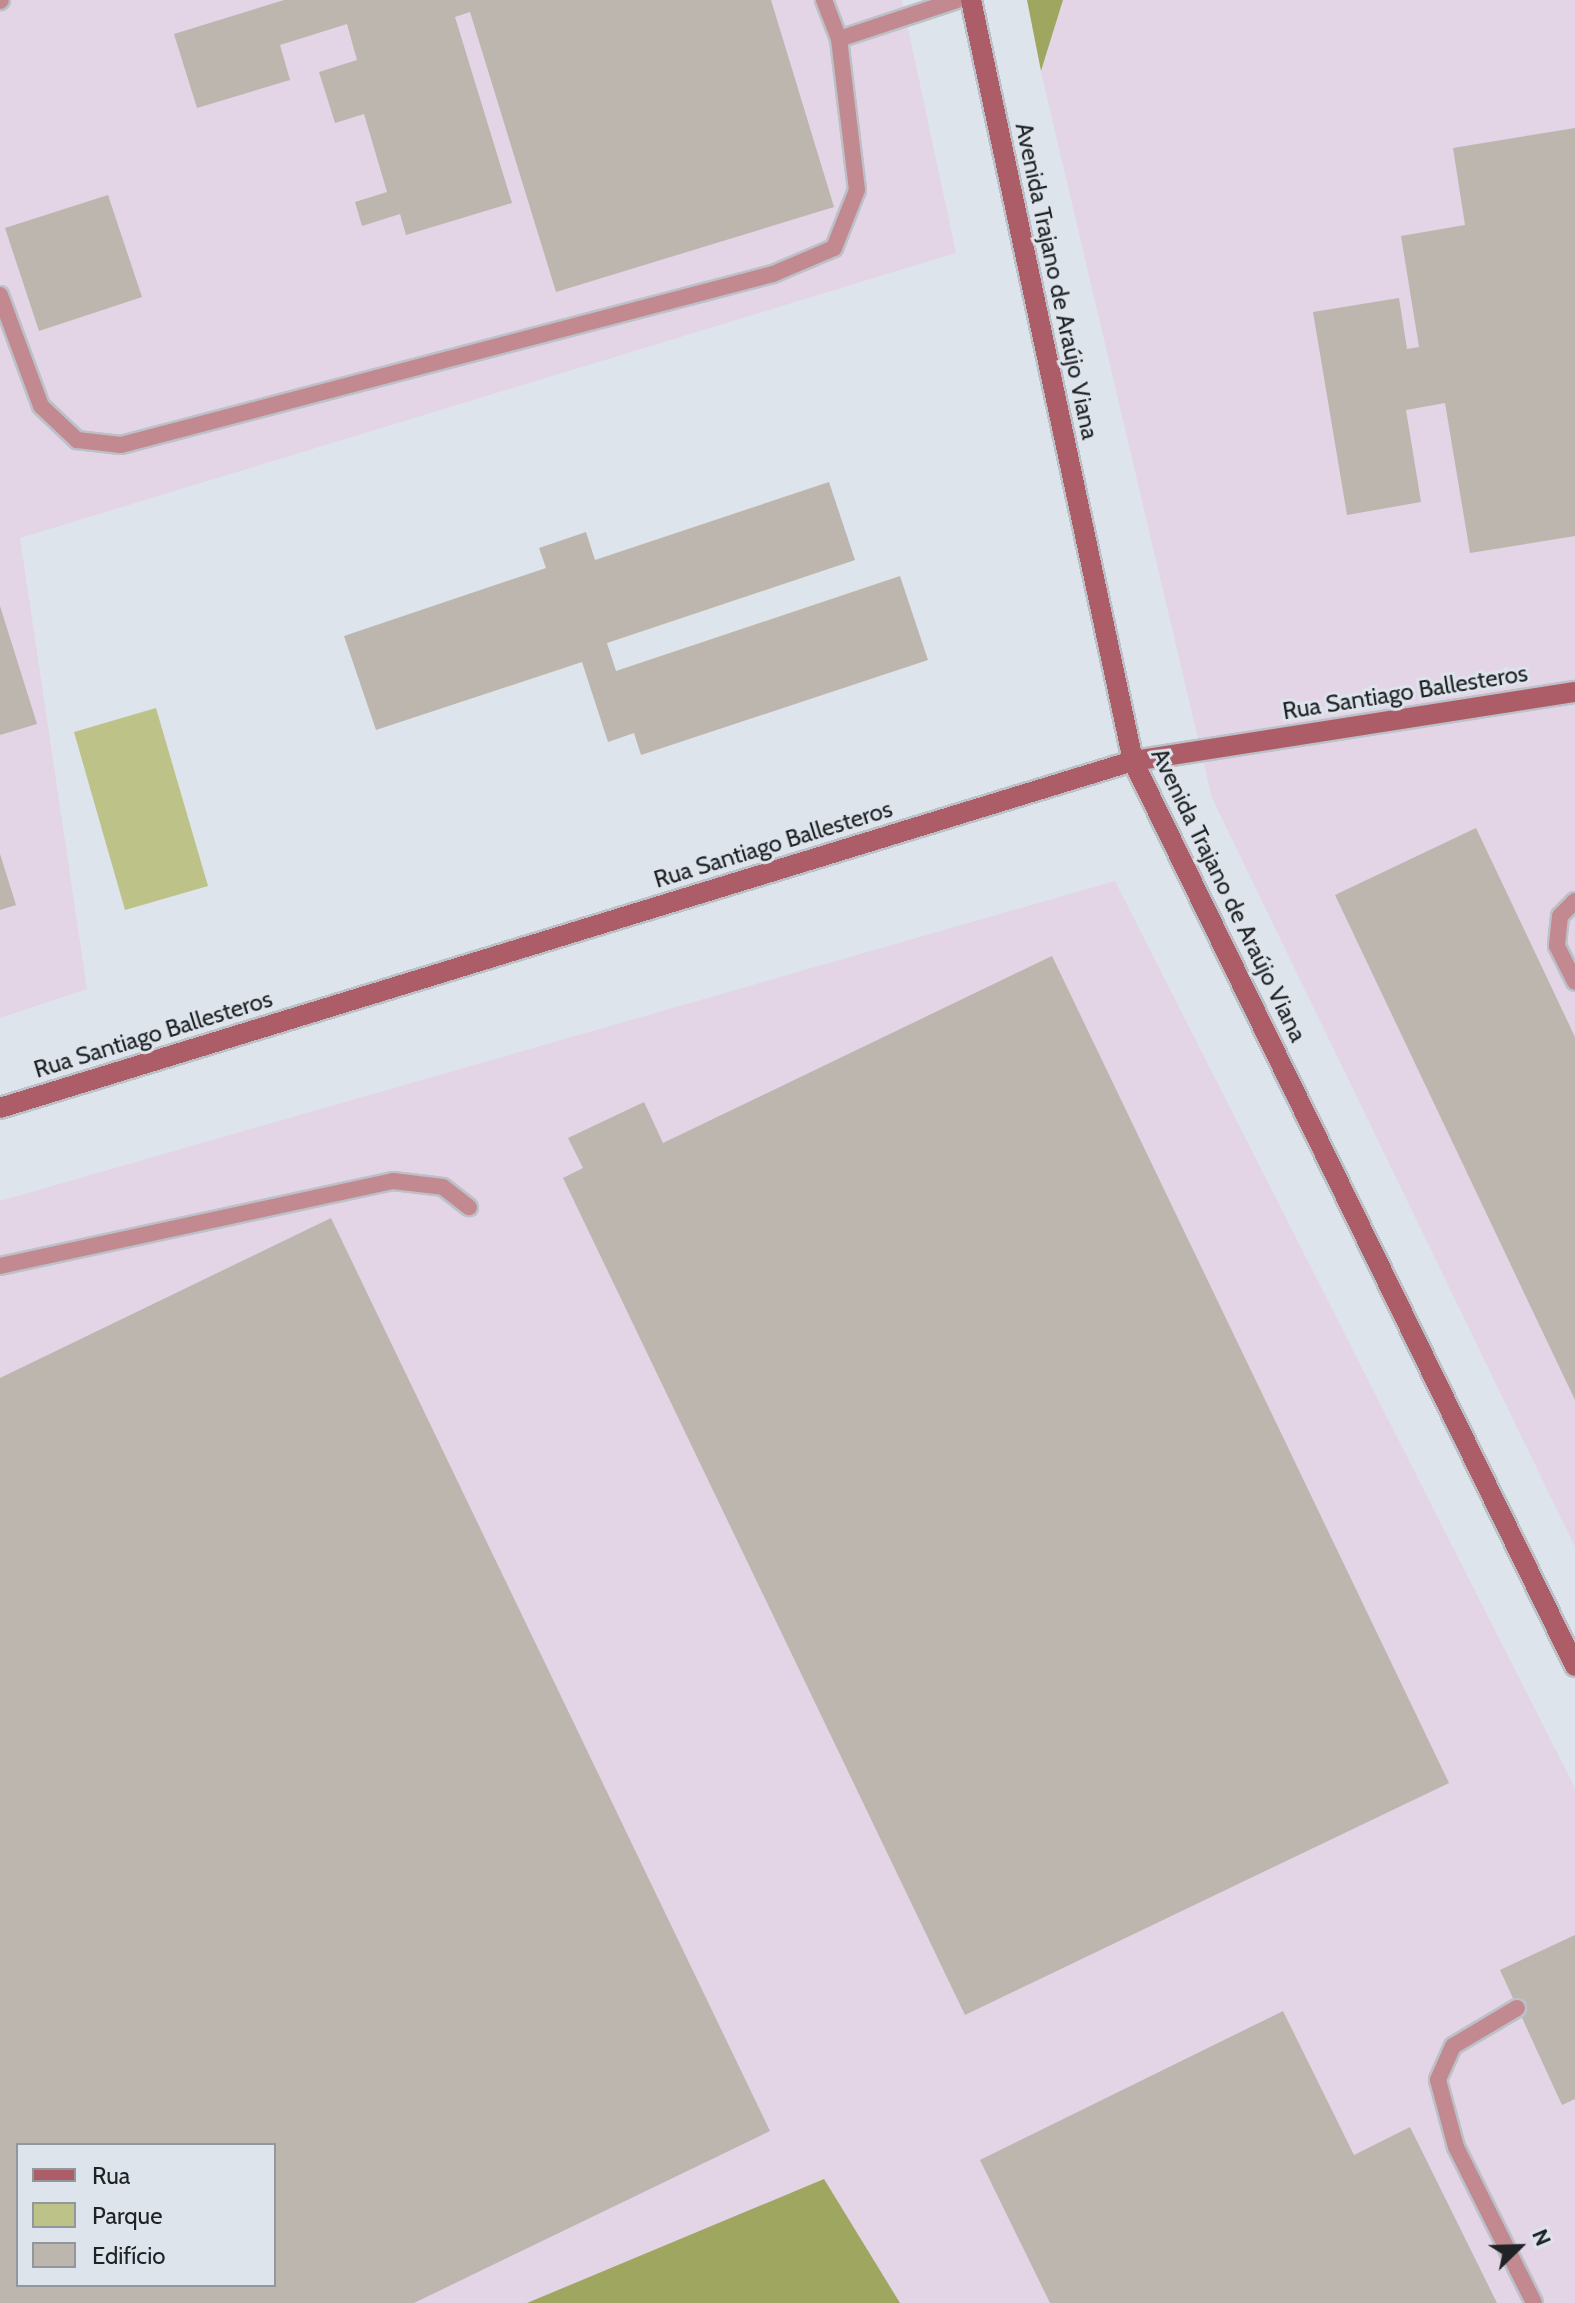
<!DOCTYPE html>
<meta charset="utf-8">
<style>
body{margin:0}
#map{position:relative;width:1575px;height:2303px;overflow:hidden;background:#dee4ec;font-family:Cabin,sans-serif}
div>[style]{position:absolute}
[style*='--x']{left:calc(var(--x)*1px);top:calc(var(--y)*1px);width:calc(var(--w)*1px);rotate:calc(var(--a)*1deg)}
.industrial>*{inset:0;background:#e3d4e6}
.green>*{inset:0;background:#bcc288}
.forest>*{inset:0;background:#9fa660}
.building>*{inset:0;background:#bcb6af}
.roads{filter:drop-shadow(2px 0 #bcc1c8) drop-shadow(-2px 0 #bcc1c8) drop-shadow(0 2px #bcc1c8) drop-shadow(0 -2px #bcc1c8)}
.lane>*{height:16px;margin:-8px;padding:0 8px;transform-origin:8px;border-radius:8px;background:#c28a90}
.secondary>*{height:20px;margin:-10px;padding:0 10px;transform-origin:10px;border-radius:10px;background:#ad5d68}
span{translate:-50% -50%;white-space:nowrap;text-align:center;line-height:1.15;-webkit-text-stroke:6px #dee4ec;paint-order:stroke}
.street-label{font-size:24px;color:#202325}
.legend{position:absolute;left:16px;top:2143px;width:260px;height:144px;box-sizing:border-box;background:#dee4ec;border:2px solid #92979c;margin:0;padding:10px 14px;list-style:none;font-size:24px;color:#202325}
.legend li{display:flex;align-items:center;gap:16px;height:40px}
.legend b{width:40px;border:2px solid #92979c}
.north{position:absolute;left:1479px;top:2207px;width:80px;height:80px;-webkit-text-stroke:6px #dee4ec;paint-order:stroke;rotate:67deg;font-size:22px;font-weight:700;line-height:32px;text-align:center;color:#202325}
.north::after{content:'';display:block;margin:auto;width:28px;height:36px;background:#202325;clip-path:polygon(50% 0,100% 100%,50% 72%,0 100%)}
</style>
<div id="map">
<div class="industrial">
<i style="clip-path:polygon(0 0,902px 0,956px 253px,20px 538px,87px 989px,0 1018px)"></i>
<i style="clip-path:polygon(1063px 0,1575px 0,1575px 1547px,1212px 798px,1041px 72px)"></i>
<i style="clip-path:polygon(evenodd,1115px 881px,1575px 1788px,1575px 2303px,0 2303px,0 1201px,1115px 881px,18px 2145px,274px 2145px,274px 2285px,18px 2285px,18px 2145px)"></i>
</div>
<div class="green">
<i style="clip-path:polygon(156px 708px,208px 886px,125px 910px,74px 732px)"></i>
</div>
<div class="forest">
<i style="clip-path:polygon(1027px 0,1063px 0,1041px 71px)"></i>
<i style="clip-path:polygon(824px 2179px,900px 2303px,527px 2303px)"></i>
</div>
<div class="building">
<i style="clip-path:polygon(284px 0,771px 0,834px 207px,556px 292px,470px 12px,455px 17px,512px 203px,406px 235px,400px 214px,362px 226px,355px 202px,387px 192px,364px 114px,335px 123px,319px 72px,357px 60px,347px 24px,280px 45px,290px 80px,197px 108px,174px 34px)"></i>
<i style="clip-path:polygon(1575px 128px,1575px 536px,1470px 553px,1445px 403px,1406px 410px,1421px 502px,1347px 515px,1313px 312px,1399px 298px,1407px 349px,1419px 347px,1401px 236px,1465px 225px,1453px 148px)"></i>
<i style="clip-path:polygon(108px 195px,142px 297px,39px 331px,5px 228px)"></i>
<i style="clip-path:polygon(829px 482px,855px 560px,607px 643px,616px 671px,900px 576px,928px 660px,641px 755px,634px 733px,608px 742px,582px 662px,376px 730px,344px 636px,546px 568px,539px 548px,586px 532px,595px 560px)"></i>
<i style="clip-path:polygon(0 606px,37px 724px,0 735px)"></i>
<i style="clip-path:polygon(1476px 828px,1575px 1037px,1575px 1400px,1335px 895px)"></i>
<i style="clip-path:polygon(0 854px,16px 905px,0 910px)"></i>
<i style="clip-path:polygon(1052px 956px,1449px 1783px,965px 2015px,563px 1178px,583px 1168px,568px 1138px,644px 1102px,663px 1143px)"></i>
<i style="clip-path:polygon(evenodd,331px 1218px,770px 2131px,414px 2303px,0 2303px,0 1378px,331px 1218px,18px 2145px,274px 2145px,274px 2285px,18px 2285px,18px 2145px)"></i>
<i style="clip-path:polygon(1575px 1935px,1575px 2099px,1562px 2105px,1500px 1970px)"></i>
<i style="clip-path:polygon(1283px 2011px,1354px 2155px,1410px 2127px,1497px 2303px,1050px 2303px,980px 2160px)"></i>
</div>
<div class="roads">
<div class="lane">
<i style="--x:0;--y:1;--w:1;--a:-45"></i>
<i style="--x:839;--y:39;--w:124;--a:-18.3"></i>
<i style="--x:0;--y:295;--w:118;--a:69.7"></i>
<i style="--x:41;--y:406;--w:50;--a:43.4"></i>
<i style="--x:77;--y:440;--w:44;--a:6.5"></i>
<i style="--x:121;--y:445;--w:674;--a:-14.7"></i>
<i style="--x:773;--y:274;--w:66;--a:-23.1"></i>
<i style="--x:834;--y:248;--w:62;--a:-68.4"></i>
<i style="--x:857;--y:190;--w:152;--a:-96.8"></i>
<i style="--x:839;--y:39;--w:42;--a:-111"></i>
<i style="--x:1575;--y:901;--w:21;--a:135"></i>
<i style="--x:1560;--y:916;--w:30;--a:96"></i>
<i style="--x:1557;--y:946;--w:40;--a:63.4"></i>
<i style="--x:0;--y:1266;--w:402;--a:-12.2"></i>
<i style="--x:393;--y:1181;--w:50;--a:6.8"></i>
<i style="--x:443;--y:1187;--w:33;--a:38"></i>
<i style="--x:1517;--y:2008;--w:74;--a:149.3"></i>
<i style="--x:1453;--y:2046;--w:37;--a:114"></i>
<i style="--x:1438;--y:2080;--w:69;--a:75"></i>
<i style="--x:1456;--y:2147;--w:174;--a:63.4"></i>
</div>
<div class="secondary">
<i style="--x:971;--y:0;--w:778;--a:77.98"></i>
<i style="--x:1133;--y:761;--w:1007;--a:63.97"></i>
<i style="--x:0;--y:1108;--w:1185;--a:-17.03"></i>
<i style="--x:1133;--y:761;--w:447;--a:-8.9"></i>
</div>
</div>
<div class="street-label">
<span style="left:1057px;top:281px;rotate:78deg">Avenida Trajano de Araújo Viana</span>
<span style="left:1405px;top:692px;rotate:-9deg">Rua Santiago Ballesteros</span>
<span style="left:773px;top:844px;rotate:-17deg">Rua Santiago Ballesteros</span>
<span style="left:1229px;top:895px;rotate:64deg">Avenida Trajano de Araújo Viana</span>
<span style="left:153px;top:1034px;rotate:-17deg">Rua Santiago Ballesteros</span>
</div>
<ul class="legend">
<li><b style="height:10px;background:#ad5d68"></b>Rua</li>
<li><b style="height:22px;background:#bcc288"></b>Parque</li>
<li><b style="height:22px;background:#bcb6af"></b>Edifício</li>
</ul>
<div class="north">N</div>
</div>
